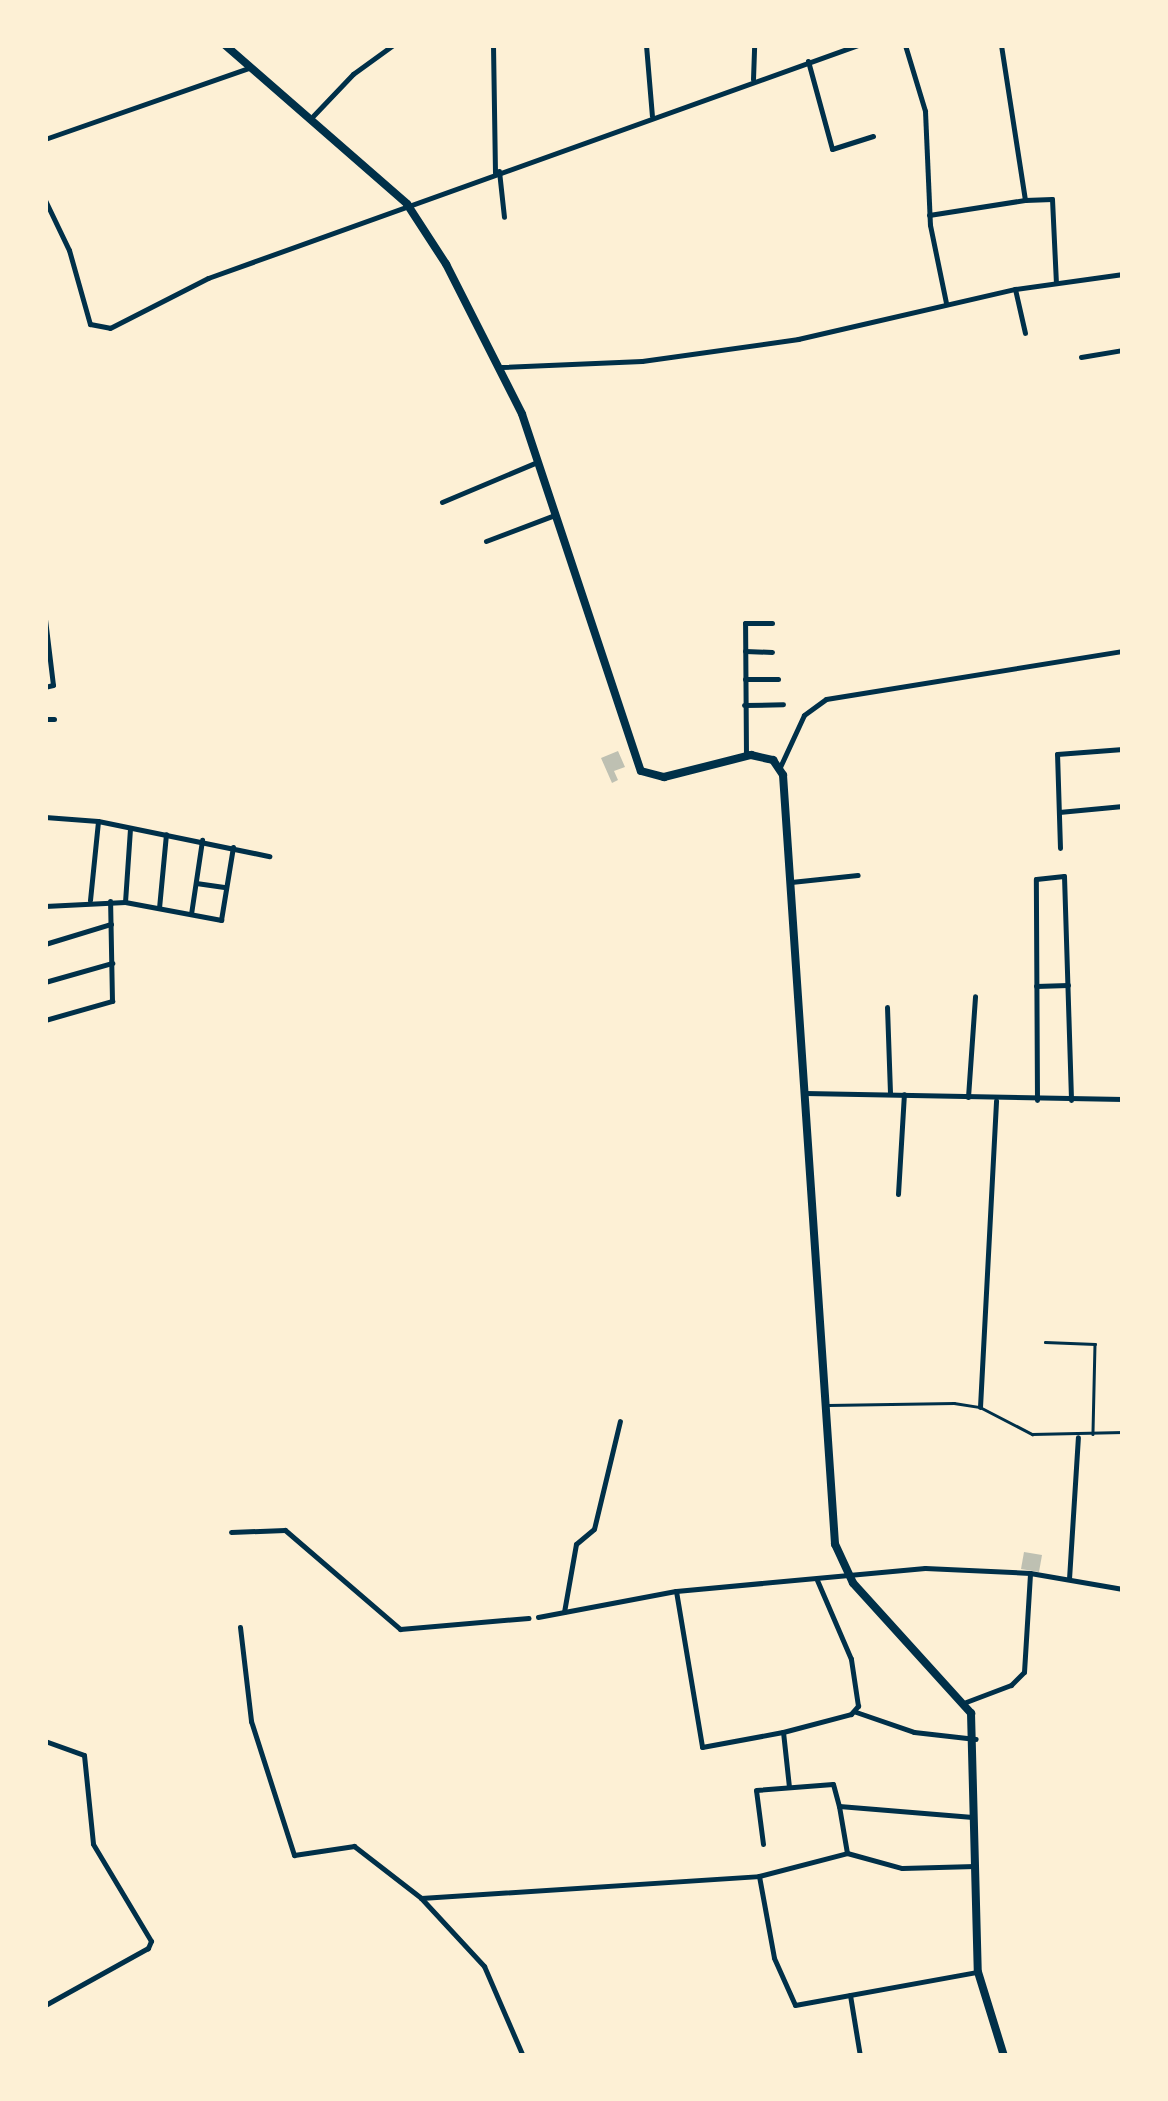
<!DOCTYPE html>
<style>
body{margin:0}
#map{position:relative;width:1168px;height:2101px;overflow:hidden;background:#fdf0d5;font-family:"Roboto Serif",serif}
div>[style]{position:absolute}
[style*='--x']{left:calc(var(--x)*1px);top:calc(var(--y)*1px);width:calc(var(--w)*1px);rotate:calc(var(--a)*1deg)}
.building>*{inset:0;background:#bec0b2}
.service>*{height:2.5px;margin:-1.25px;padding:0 1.25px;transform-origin:1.25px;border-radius:1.25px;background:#003049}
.minor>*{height:5px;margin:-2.5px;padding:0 2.5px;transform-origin:2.5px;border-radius:2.5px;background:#003049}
.secondary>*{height:8px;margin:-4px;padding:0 4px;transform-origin:4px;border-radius:4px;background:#003049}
span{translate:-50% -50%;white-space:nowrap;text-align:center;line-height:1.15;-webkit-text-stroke:10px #fdf0d5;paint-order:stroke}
.frame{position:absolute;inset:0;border:48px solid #fdf0d5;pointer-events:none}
</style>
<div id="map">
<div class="building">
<i style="clip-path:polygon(618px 751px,625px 767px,614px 771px,618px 780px,612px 783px,601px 758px)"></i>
<i style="clip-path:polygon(1024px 1552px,1042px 1555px,1039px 1572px,1021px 1569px)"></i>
</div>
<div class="service">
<i style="--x:1045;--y:1342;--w:50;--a:2.3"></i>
<i style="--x:1095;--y:1344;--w:90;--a:91.3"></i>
<i style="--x:828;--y:1405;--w:126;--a:-0.9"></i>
<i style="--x:954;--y:1403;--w:26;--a:9"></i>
<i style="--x:980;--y:1407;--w:59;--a:27.4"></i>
<i style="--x:1032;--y:1434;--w:91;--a:-1.3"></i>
</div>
<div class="minor">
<i style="--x:493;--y:45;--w:128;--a:89.1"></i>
<i style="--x:646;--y:45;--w:71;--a:85.2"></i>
<i style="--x:905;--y:45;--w:69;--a:73.1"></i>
<i style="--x:925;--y:111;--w:114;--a:87.5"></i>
<i style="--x:930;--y:225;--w:80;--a:78.4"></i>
<i style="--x:808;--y:61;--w:91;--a:74.7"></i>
<i style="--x:832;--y:149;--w:43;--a:-17.6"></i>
<i style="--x:753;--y:79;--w:34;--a:-88"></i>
<i style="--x:313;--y:116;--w:58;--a:-46.4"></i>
<i style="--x:353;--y:74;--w:49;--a:-35.9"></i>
<i style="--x:45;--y:139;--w:216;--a:-19.2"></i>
<i style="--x:499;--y:171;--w:46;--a:83.8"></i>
<i style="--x:45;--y:200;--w:55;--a:64.4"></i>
<i style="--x:69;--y:250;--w:77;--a:74.2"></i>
<i style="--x:90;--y:324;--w:20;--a:11"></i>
<i style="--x:110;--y:328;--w:110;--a:-27"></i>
<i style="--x:208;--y:278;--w:690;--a:-19.72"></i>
<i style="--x:1025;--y:200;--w:27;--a:-2"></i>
<i style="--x:1052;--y:199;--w:84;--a:87.3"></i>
<i style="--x:929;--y:215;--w:97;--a:-8.9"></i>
<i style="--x:1025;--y:200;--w:157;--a:-98.8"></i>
<i style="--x:1122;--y:274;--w:37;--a:88"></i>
<i style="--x:1015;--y:289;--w:45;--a:77.2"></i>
<i style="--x:1081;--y:357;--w:43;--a:-9.5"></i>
<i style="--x:502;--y:367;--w:140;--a:-2.5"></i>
<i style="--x:642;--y:361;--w:158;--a:-8"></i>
<i style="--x:798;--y:339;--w:223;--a:-13"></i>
<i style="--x:1015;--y:289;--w:109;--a:-7.9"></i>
<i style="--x:442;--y:502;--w:103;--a:-22.8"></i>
<i style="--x:486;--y:541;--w:71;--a:-20.7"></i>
<i style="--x:45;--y:619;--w:66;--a:83.1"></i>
<i style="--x:53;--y:685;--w:8;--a:166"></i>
<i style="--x:745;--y:651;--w:27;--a:2"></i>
<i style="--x:745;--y:679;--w:33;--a:0"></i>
<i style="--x:744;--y:705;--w:39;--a:-1"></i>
<i style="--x:45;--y:719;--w:9;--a:0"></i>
<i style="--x:746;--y:756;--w:133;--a:-90.4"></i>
<i style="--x:745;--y:623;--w:27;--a:0"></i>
<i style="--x:780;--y:767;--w:57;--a:-65.2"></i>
<i style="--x:804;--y:715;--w:27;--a:-36"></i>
<i style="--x:826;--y:699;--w:301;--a:-9.2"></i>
<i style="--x:1059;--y:812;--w:64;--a:-5.4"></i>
<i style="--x:45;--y:817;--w:53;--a:4.3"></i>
<i style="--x:98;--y:821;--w:175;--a:11.6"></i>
<i style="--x:1060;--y:848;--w:94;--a:-91.8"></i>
<i style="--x:1057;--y:754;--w:66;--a:-4.3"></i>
<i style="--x:791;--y:882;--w:67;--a:-6"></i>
<i style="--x:196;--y:883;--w:30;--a:8"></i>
<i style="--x:90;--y:900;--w:79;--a:-84.2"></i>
<i style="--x:125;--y:902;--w:74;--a:-86.1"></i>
<i style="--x:45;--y:906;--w:80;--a:-2.9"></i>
<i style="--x:125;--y:902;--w:98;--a:10.6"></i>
<i style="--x:221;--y:920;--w:74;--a:-80.7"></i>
<i style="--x:159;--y:908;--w:74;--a:-84.6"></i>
<i style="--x:191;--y:914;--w:75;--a:-81.5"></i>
<i style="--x:45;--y:944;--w:69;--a:-16.9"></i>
<i style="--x:45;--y:982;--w:70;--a:-15.8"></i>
<i style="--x:1036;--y:986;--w:32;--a:-2"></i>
<i style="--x:887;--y:1007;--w:87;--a:88"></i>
<i style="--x:45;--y:1020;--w:70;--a:-15.8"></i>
<i style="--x:112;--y:1001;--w:100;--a:-91.1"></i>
<i style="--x:805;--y:1093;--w:318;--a:1.1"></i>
<i style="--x:968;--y:1097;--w:101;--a:-86"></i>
<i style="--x:1037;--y:1100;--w:221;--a:-90.3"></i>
<i style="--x:1036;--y:879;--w:28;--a:-6"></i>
<i style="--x:1064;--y:876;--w:224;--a:88.2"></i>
<i style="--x:898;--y:1194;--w:100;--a:-86.6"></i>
<i style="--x:980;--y:1407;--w:307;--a:-87"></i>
<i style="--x:231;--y:1532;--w:54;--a:-2.1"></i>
<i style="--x:285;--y:1530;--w:152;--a:40.7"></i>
<i style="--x:400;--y:1629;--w:129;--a:-4.9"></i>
<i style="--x:1069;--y:1579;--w:142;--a:-86.4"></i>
<i style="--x:676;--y:1591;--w:158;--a:80.5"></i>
<i style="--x:702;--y:1747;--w:82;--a:-10.5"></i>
<i style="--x:564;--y:1612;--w:69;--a:-80"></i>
<i style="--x:576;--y:1544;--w:23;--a:-40"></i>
<i style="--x:594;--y:1529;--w:111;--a:-76.5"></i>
<i style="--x:538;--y:1617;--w:140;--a:-10.7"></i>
<i style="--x:676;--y:1591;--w:250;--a:-5.3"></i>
<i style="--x:925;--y:1568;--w:105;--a:2.7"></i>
<i style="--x:1030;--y:1573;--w:94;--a:9.8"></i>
<i style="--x:240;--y:1627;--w:95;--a:83.3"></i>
<i style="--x:251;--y:1721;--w:141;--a:72.2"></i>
<i style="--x:294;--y:1855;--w:61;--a:-8.5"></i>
<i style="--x:354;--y:1846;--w:85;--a:37.8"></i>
<i style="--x:421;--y:1898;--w:93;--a:47.2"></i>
<i style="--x:484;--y:1966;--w:98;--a:66.6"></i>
<i style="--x:966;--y:1702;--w:48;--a:-20.7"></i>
<i style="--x:1011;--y:1685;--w:18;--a:-45"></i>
<i style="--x:1024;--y:1672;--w:99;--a:-86.5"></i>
<i style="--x:856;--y:1712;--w:61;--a:19"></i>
<i style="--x:914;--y:1732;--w:62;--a:6.4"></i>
<i style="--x:45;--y:1741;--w:41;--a:19.7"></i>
<i style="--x:84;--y:1755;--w:89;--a:84.2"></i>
<i style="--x:93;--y:1844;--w:113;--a:59.1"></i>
<i style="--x:151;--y:1941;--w:8;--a:113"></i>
<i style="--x:148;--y:1948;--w:118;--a:151"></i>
<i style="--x:789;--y:1787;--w:55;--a:-96.2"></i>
<i style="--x:783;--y:1732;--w:70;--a:-14.8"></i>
<i style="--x:851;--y:1714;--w:11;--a:-49"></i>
<i style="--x:858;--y:1706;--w:48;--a:-98.5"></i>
<i style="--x:851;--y:1659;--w:86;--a:-113.3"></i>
<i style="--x:763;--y:1844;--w:54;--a:-97.4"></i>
<i style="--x:756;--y:1790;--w:77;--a:-4.5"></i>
<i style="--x:833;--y:1784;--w:23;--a:75"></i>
<i style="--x:839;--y:1806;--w:134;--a:4.7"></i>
<i style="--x:847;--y:1853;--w:57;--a:15.3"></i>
<i style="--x:902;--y:1868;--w:73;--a:-1.6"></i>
<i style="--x:759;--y:1876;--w:83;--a:79.6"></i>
<i style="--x:774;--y:1958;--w:51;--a:65.9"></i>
<i style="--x:795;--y:2005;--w:184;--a:-10.3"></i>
<i style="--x:421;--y:1898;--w:339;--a:-3.7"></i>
<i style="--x:759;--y:1876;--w:91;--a:-14.6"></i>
<i style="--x:847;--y:1853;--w:48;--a:-99.7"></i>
<i style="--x:850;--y:1995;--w:62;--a:80.7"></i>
</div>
<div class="secondary">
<i style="--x:225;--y:45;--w:242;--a:41.1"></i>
<i style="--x:407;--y:204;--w:72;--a:57"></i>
<i style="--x:446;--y:264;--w:168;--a:63.1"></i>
<i style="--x:522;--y:414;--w:376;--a:71.6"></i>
<i style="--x:641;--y:771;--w:24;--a:15"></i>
<i style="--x:664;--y:777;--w:90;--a:-14.2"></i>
<i style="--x:751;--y:755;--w:23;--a:13"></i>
<i style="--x:773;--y:760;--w:18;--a:56"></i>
<i style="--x:783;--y:775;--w:771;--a:86.13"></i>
<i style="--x:835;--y:1544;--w:43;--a:65.2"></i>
<i style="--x:853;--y:1583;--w:176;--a:47.8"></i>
<i style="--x:971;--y:1713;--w:259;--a:88.5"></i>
<i style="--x:978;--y:1972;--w:88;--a:72.8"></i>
</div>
<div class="frame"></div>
</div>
